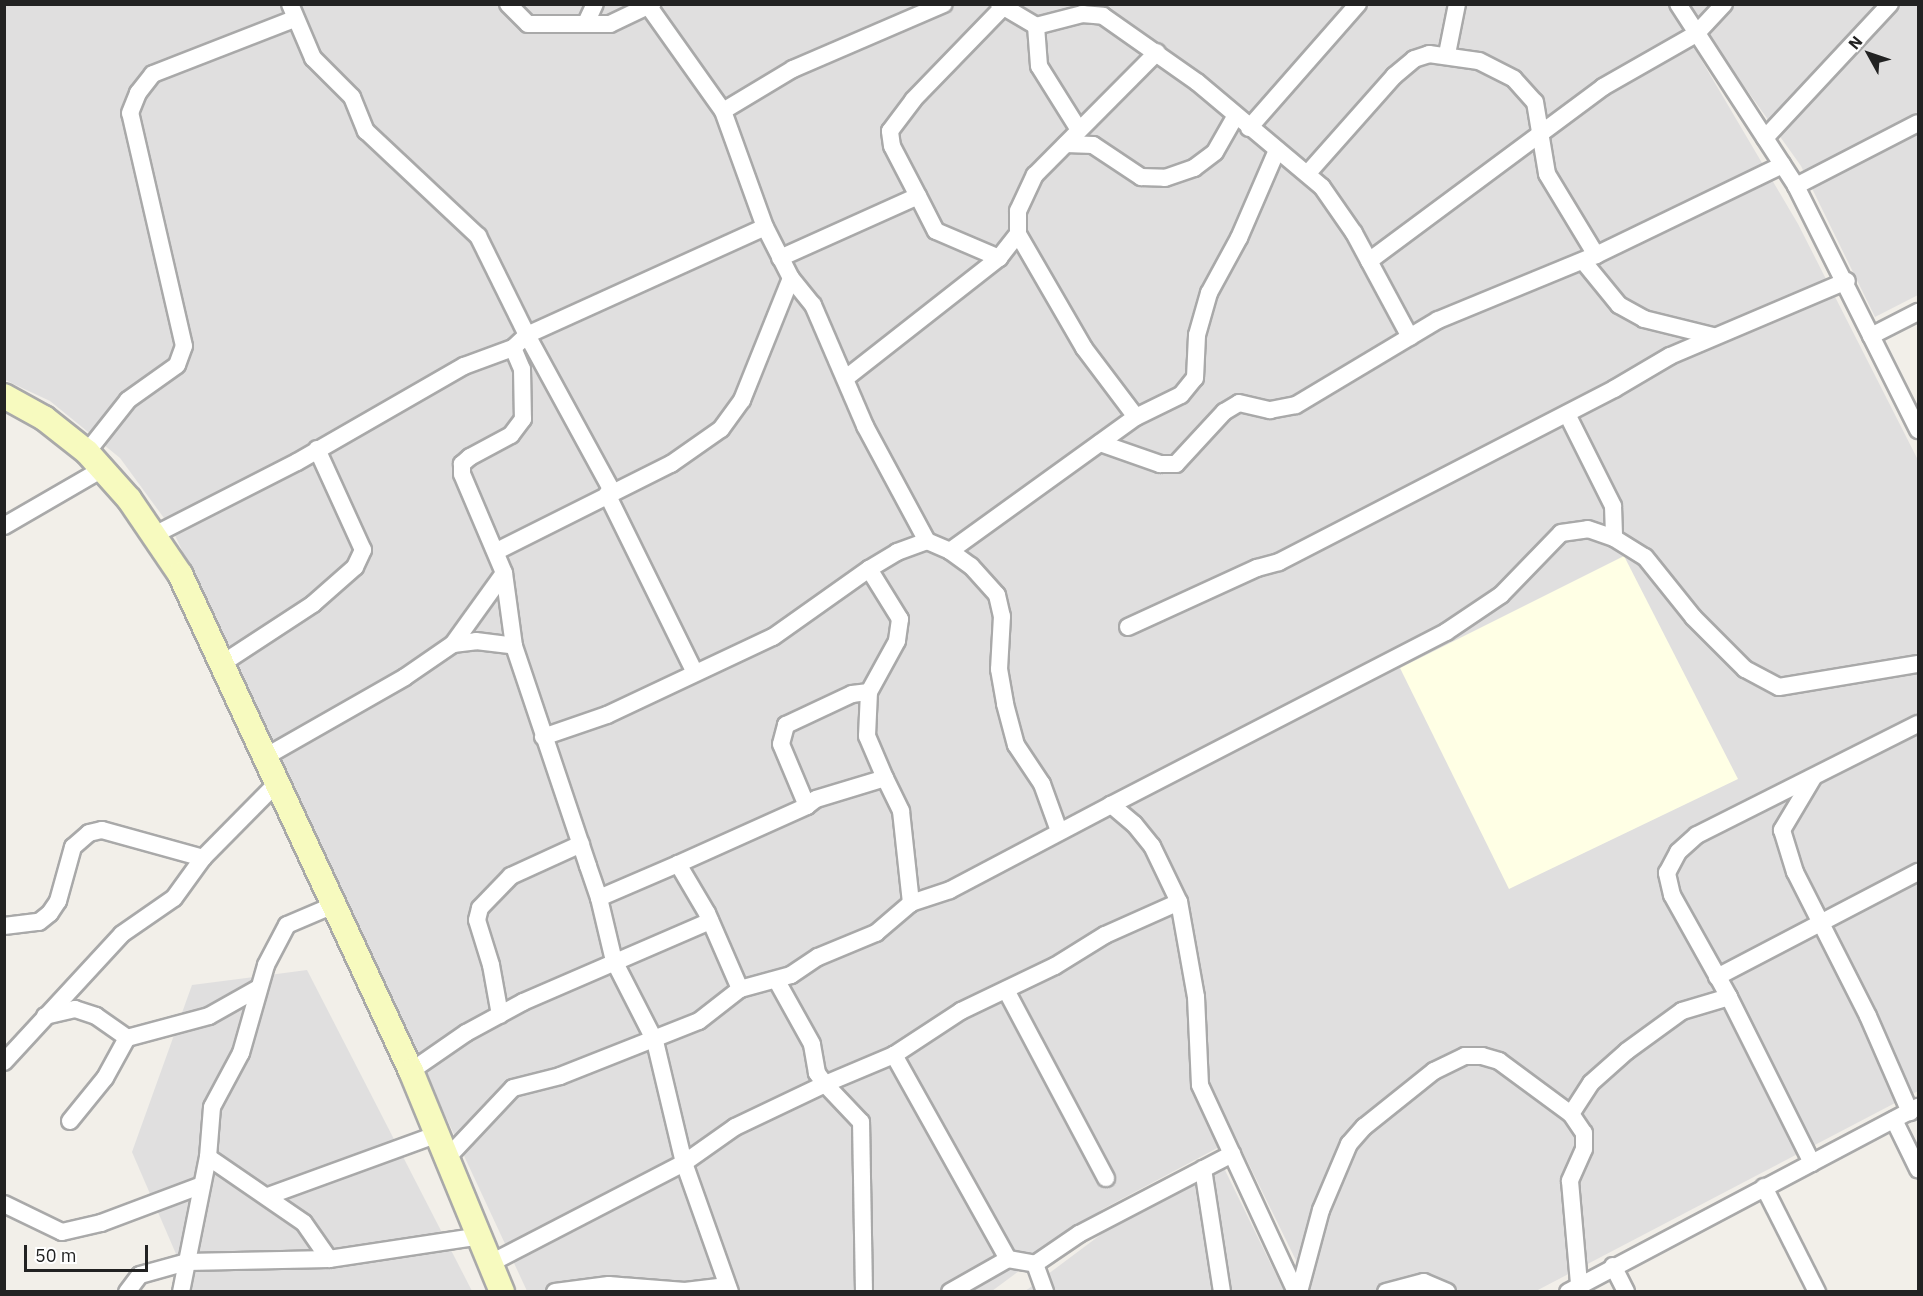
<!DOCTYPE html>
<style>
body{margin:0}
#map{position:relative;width:1923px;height:1296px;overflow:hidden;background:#f2efe9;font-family:"IBM Plex Sans",sans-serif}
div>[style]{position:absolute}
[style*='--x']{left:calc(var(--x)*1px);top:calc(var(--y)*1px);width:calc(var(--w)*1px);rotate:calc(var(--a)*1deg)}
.residential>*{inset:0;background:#e0dfdf}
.education>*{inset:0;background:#ffffe5}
.roads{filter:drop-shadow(2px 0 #a9a9a9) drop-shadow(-2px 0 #a9a9a9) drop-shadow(0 2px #a9a9a9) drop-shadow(0 -2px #a9a9a9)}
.minor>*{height:16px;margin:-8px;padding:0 8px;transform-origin:8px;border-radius:8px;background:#fff}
.secondary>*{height:24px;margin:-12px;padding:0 12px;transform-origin:12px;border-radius:12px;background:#f7fabf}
span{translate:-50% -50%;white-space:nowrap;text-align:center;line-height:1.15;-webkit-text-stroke:4.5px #fff;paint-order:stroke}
.frame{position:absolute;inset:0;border:6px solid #222;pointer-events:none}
.north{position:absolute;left:1839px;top:24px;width:60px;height:60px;-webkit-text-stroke:4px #fff;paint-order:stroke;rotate:310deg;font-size:16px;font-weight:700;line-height:24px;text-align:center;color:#222}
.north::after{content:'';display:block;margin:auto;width:21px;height:27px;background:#222;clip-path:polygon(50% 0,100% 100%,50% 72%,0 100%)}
.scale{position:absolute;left:24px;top:1245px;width:124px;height:27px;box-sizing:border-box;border:3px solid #222;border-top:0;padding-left:8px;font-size:18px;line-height:21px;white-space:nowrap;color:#222;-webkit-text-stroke:4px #fff;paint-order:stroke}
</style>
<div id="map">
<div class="residential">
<i style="clip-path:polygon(4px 5px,1669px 5px,1798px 224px,1918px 460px,1918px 1091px,1536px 1291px,1311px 1291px,1236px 1138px,1103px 1209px,992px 1291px,527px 1291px,172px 529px,120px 458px,50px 401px,5px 380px)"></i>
<i style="clip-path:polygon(1686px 5px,1918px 5px,1918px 295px,1875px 317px,1801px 166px)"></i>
<i style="clip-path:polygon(307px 970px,472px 1291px,192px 1291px,132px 1152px,192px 985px)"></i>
<i style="clip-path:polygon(1223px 1166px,1284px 1291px,1024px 1292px,1119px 1221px)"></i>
</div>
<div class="education">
<i style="clip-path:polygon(1624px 556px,1738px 779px,1509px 889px,1400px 668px)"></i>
</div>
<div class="roads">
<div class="minor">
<i style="--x:290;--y:4;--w:59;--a:66.9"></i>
<i style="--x:313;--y:58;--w:55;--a:45"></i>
<i style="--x:352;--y:97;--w:37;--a:68"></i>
<i style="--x:366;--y:131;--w:154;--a:43.2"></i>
<i style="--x:478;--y:236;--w:110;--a:63.7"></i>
<i style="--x:527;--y:335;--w:178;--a:61.4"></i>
<i style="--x:508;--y:4;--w:28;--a:45"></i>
<i style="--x:528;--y:24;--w:82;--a:0"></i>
<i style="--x:610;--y:24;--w:47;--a:-25.5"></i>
<i style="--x:647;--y:4;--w:131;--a:54.6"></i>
<i style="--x:723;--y:111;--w:123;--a:70.1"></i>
<i style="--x:765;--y:227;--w:57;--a:63"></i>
<i style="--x:791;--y:278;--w:35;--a:51"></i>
<i style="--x:813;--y:305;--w:132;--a:66.7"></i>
<i style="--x:865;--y:426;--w:131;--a:61.7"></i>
<i style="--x:927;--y:541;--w:25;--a:23"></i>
<i style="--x:950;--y:551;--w:26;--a:36"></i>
<i style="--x:971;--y:566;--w:39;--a:48"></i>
<i style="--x:997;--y:595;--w:22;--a:77"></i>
<i style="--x:1002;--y:616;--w:53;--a:93.2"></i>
<i style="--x:999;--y:669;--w:36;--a:80"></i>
<i style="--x:1005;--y:704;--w:42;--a:75"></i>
<i style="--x:1016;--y:745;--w:47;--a:56.3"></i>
<i style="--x:1042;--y:784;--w:50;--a:70.1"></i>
<i style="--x:999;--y:4;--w:43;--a:30.7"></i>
<i style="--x:1036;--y:26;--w:48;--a:-14.6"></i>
<i style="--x:1082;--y:14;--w:21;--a:5"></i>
<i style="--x:1103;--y:16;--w:115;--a:35.1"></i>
<i style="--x:1197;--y:82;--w:163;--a:40"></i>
<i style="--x:1322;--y:187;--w:56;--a:55.2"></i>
<i style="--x:1354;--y:233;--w:118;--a:61.7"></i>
<i style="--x:1678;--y:4;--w:217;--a:57"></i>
<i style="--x:1796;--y:186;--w:273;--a:63.4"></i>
<i style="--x:586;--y:23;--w:21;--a:-65"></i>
<i style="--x:1036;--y:26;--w:40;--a:85.7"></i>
<i style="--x:1039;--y:66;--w:75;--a:58"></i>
<i style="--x:1447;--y:54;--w:51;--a:-78.7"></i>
<i style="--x:723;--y:111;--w:82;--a:-31"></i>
<i style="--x:793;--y:69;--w:164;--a:-23.3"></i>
<i style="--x:1249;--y:128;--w:165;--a:-48.7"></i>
<i style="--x:1765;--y:138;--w:183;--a:-47"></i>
<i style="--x:1066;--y:144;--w:27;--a:2"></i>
<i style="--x:1093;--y:145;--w:58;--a:33.7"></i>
<i style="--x:1141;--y:177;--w:24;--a:2"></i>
<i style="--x:1165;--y:178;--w:31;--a:-19"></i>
<i style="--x:1194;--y:168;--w:26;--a:-37"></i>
<i style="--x:1215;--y:152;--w:40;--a:-60.3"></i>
<i style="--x:1308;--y:173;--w:130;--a:-48.4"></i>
<i style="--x:1394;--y:76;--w:26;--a:-40"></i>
<i style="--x:1414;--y:59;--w:16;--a:-18"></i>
<i style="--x:1429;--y:54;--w:50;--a:8"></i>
<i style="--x:1479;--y:61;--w:39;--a:27"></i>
<i style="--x:1514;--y:79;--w:31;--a:48"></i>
<i style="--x:1535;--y:102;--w:73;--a:80.5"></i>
<i style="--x:1547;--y:174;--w:95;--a:58.8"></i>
<i style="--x:1796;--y:186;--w:137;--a:-27.3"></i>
<i style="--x:918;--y:196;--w:56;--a:-117.5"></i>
<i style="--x:892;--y:146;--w:15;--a:-98"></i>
<i style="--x:890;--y:131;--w:39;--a:-53"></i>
<i style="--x:913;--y:100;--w:129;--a:-45.9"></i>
<i style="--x:1018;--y:234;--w:132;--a:59.9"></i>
<i style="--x:1084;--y:348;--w:86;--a:53"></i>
<i style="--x:780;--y:258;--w:151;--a:-24.2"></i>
<i style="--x:918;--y:196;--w:39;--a:63"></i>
<i style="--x:936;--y:231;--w:69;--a:23.2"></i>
<i style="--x:999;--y:258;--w:31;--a:-52"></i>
<i style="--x:1018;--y:234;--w:23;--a:-90"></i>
<i style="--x:1018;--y:211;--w:40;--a:-65"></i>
<i style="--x:1035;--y:175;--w:173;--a:-45.2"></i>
<i style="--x:1369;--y:261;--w:292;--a:-36.6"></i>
<i style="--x:1603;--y:87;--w:107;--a:-29.7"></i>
<i style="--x:1696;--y:34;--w:41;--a:-47"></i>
<i style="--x:1583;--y:261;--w:57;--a:50.7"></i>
<i style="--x:1619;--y:305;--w:29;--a:29"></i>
<i style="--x:1644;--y:319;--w:71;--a:13.8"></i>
<i style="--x:1871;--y:336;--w:53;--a:-27.1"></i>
<i style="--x:513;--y:348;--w:23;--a:67"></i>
<i style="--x:522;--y:369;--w:50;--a:88.9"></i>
<i style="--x:523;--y:419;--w:20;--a:127"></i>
<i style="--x:511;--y:435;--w:47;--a:151.8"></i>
<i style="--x:470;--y:457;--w:11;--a:139"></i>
<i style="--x:462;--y:464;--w:10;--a:90"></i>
<i style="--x:462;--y:474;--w:108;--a:67"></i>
<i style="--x:504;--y:573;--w:74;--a:82.2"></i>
<i style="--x:514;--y:646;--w:232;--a:71.4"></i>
<i style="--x:588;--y:866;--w:34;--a:71"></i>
<i style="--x:599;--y:898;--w:86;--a:-23.3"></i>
<i style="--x:678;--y:864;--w:57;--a:59.4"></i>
<i style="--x:707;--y:913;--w:83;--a:66.5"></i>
<i style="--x:846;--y:378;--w:194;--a:-38.1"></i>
<i style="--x:1567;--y:414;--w:103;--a:63.4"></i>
<i style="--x:1613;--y:506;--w:32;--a:88"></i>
<i style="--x:1100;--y:443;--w:64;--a:19.3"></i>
<i style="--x:1160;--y:464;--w:16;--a:0"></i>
<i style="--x:1176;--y:464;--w:71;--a:-47.3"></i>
<i style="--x:1224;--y:412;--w:17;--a:-31"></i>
<i style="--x:1239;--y:403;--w:32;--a:13"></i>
<i style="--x:1270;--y:410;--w:26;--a:-11"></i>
<i style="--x:1296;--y:405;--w:165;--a:-30.9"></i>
<i style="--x:1438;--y:320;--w:171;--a:-22.4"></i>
<i style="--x:1596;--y:255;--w:207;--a:-25.8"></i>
<i style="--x:87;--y:452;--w:66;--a:-51.7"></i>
<i style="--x:128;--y:400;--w:60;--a:-35.5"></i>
<i style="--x:177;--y:365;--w:20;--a:-70"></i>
<i style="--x:184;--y:346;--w:239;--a:-103"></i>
<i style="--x:130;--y:113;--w:22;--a:-68"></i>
<i style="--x:138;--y:93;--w:24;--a:-52"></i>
<i style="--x:153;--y:74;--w:151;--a:-21.3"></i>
<i style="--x:607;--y:494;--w:197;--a:63.8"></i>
<i style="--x:4;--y:526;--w:116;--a:-30.1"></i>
<i style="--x:156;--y:534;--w:158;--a:-27.1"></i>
<i style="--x:297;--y:462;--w:193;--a:-29.9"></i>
<i style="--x:464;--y:366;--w:52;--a:-20.2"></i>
<i style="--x:513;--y:348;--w:19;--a:-43"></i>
<i style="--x:527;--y:335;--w:261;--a:-24.4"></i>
<i style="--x:497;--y:551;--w:195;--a:-26.6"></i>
<i style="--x:671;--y:464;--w:61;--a:-35"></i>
<i style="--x:721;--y:429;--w:36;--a:-54"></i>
<i style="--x:742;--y:400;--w:131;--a:-68.1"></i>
<i style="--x:950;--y:551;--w:229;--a:-35.8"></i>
<i style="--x:1136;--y:417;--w:50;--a:-26.1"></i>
<i style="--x:1181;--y:395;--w:22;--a:-51"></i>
<i style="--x:1195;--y:378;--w:43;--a:-87.3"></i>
<i style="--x:1197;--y:335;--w:44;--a:-74.1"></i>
<i style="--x:1209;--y:293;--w:63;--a:-61.4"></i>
<i style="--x:1239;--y:238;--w:96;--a:-66.6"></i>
<i style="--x:869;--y:569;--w:59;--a:58.2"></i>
<i style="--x:900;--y:619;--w:22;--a:98"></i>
<i style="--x:897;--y:641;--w:58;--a:118.8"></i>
<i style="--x:869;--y:692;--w:44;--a:92.6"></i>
<i style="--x:867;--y:736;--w:46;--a:66.8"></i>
<i style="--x:1128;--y:627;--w:142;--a:-24.6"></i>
<i style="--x:1257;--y:568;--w:23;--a:-15"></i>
<i style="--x:1279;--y:562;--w:377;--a:-27.3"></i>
<i style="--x:1614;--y:389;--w:65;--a:-30.5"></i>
<i style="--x:1670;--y:356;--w:192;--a:-23"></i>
<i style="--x:453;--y:644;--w:87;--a:-54.3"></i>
<i style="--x:223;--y:663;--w:108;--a:-33.2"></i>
<i style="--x:313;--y:604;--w:56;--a:-41.4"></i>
<i style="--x:355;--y:567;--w:19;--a:-65"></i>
<i style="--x:363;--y:550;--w:111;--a:-114.5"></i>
<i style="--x:543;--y:737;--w:68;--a:-19"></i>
<i style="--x:607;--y:715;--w:183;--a:-25.2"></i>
<i style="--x:773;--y:637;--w:118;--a:-35.3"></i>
<i style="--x:869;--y:569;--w:33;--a:-31"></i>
<i style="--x:897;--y:552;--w:32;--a:-20"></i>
<i style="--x:265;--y:757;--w:161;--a:-29.7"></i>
<i style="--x:405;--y:677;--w:58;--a:-34.5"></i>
<i style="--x:453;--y:644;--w:23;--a:-7"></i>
<i style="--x:476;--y:641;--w:38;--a:7"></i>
<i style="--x:1813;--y:778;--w:61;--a:120.8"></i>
<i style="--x:1782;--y:830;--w:44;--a:72.8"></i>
<i style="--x:1795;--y:872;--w:161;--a:63.1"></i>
<i style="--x:1868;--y:1016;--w:105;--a:66.4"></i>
<i style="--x:807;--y:806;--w:11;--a:-38"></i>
<i style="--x:816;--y:799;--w:72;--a:-16.9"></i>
<i style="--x:885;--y:778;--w:37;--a:64"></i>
<i style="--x:901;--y:811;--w:93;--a:83.8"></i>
<i style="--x:678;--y:864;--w:141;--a:-24.2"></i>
<i style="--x:807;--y:806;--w:67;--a:-112.8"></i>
<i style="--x:781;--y:744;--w:20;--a:-75"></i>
<i style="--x:786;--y:725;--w:73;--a:-25.2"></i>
<i style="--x:852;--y:694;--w:17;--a:-7"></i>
<i style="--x:4;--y:926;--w:35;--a:-7"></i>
<i style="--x:39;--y:922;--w:14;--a:-39"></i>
<i style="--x:50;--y:913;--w:14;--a:-56"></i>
<i style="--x:58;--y:901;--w:56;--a:-74.5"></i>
<i style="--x:73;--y:847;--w:21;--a:-41"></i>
<i style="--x:89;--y:833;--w:13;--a:-13"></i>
<i style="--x:102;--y:830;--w:105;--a:15.5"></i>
<i style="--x:1717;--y:977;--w:227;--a:-27.6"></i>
<i style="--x:1006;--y:990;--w:213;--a:62"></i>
<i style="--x:500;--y:1015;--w:51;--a:-100.2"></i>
<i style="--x:491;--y:965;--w:47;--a:-107.3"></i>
<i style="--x:477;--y:920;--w:12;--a:-76"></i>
<i style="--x:480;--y:908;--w:45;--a:-45.9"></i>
<i style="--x:511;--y:876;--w:77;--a:-24.6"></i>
<i style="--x:45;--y:1016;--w:31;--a:-13"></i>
<i style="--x:75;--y:1009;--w:22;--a:18"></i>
<i style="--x:96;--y:1016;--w:38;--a:35"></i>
<i style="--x:127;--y:1038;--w:85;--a:-15"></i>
<i style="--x:209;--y:1016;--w:55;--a:-29.4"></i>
<i style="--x:4;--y:1062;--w:174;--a:-47.3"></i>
<i style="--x:122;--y:934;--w:63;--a:-34.7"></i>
<i style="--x:174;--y:898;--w:49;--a:-54.1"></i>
<i style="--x:203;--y:858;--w:105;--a:-45.4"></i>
<i style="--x:411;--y:1071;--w:67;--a:-34.6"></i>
<i style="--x:466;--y:1033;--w:65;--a:-28.5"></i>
<i style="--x:523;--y:1002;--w:204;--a:-23.4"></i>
<i style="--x:1571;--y:1114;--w:37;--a:-57"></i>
<i style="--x:1591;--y:1083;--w:48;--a:-41.6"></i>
<i style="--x:1627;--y:1051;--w:68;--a:-36"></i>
<i style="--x:1682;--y:1011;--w:49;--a:-16.6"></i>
<i style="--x:1894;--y:1120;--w:55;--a:63.9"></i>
<i style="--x:70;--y:1121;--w:55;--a:-50.9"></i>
<i style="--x:105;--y:1078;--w:46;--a:-61.2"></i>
<i style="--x:208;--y:1157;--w:116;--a:34.5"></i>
<i style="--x:304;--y:1223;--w:44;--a:55.2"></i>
<i style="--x:447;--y:1158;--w:96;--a:-46.7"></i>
<i style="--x:513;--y:1088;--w:49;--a:-14.3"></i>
<i style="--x:560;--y:1076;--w:149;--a:-21.6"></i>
<i style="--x:699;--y:1021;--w:52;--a:-38"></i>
<i style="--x:740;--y:989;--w:53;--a:-15.4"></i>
<i style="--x:791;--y:975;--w:32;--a:-34"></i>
<i style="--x:818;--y:957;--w:63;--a:-22.5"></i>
<i style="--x:876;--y:933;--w:46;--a:-40.6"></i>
<i style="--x:911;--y:903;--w:41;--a:-18.4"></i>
<i style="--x:950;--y:890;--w:182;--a:-27.8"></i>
<i style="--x:1812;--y:1163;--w:186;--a:-116.6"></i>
<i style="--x:1729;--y:997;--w:117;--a:-119.2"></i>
<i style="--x:1672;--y:895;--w:23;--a:-103"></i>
<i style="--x:1667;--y:873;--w:24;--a:-62"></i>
<i style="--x:1678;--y:852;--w:25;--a:-42"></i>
<i style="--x:1697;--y:835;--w:247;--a:-26.7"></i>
<i style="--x:1203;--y:1169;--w:124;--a:81.2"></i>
<i style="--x:1764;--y:1187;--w:118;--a:63.2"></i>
<i style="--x:268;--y:1196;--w:181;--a:-20"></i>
<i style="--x:4;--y:1204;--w:64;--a:25.8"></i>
<i style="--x:62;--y:1232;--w:40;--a:-13"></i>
<i style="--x:101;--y:1223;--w:108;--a:-20.6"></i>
<i style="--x:1008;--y:1259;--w:234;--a:-119.2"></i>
<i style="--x:894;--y:1055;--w:80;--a:-33.3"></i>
<i style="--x:961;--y:1011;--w:104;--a:-25.6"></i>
<i style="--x:1055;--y:966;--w:59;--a:-31.8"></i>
<i style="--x:1105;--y:935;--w:81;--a:-24"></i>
<i style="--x:491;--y:1263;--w:217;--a:-27.4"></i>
<i style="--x:684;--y:1163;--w:125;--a:-103.4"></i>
<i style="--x:655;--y:1041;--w:90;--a:-117.1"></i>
<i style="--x:614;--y:961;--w:65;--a:-103.4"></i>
<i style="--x:1035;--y:1264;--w:30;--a:70"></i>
<i style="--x:1613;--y:1266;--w:29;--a:63"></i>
<i style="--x:127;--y:1292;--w:21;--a:-53"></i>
<i style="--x:140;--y:1275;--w:49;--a:-15.5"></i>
<i style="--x:187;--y:1262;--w:142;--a:-1.2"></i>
<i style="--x:329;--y:1259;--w:154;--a:-8.6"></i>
<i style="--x:181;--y:1292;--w:138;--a:-78.7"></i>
<i style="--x:208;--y:1157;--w:50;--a:-85.4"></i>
<i style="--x:212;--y:1107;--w:61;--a:-61.8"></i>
<i style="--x:241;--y:1053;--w:91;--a:-74.1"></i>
<i style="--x:266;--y:965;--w:45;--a:-62.3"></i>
<i style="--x:287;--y:925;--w:51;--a:-23.1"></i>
<i style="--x:555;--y:1292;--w:54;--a:-7.4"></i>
<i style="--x:609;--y:1285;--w:76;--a:4.5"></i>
<i style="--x:685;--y:1291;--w:42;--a:-6.8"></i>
<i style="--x:730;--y:1292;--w:137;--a:-109.6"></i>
<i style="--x:684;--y:1163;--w:62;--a:-35.2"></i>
<i style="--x:735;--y:1127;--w:100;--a:-25.5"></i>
<i style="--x:825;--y:1084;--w:14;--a:-126"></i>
<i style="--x:817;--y:1073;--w:29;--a:-100"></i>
<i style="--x:812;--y:1044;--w:72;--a:-119.1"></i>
<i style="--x:864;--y:1292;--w:170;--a:-91"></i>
<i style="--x:861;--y:1122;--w:52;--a:-133.5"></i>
<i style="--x:825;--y:1084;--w:75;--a:-22.8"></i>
<i style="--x:950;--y:1292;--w:67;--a:-29.6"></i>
<i style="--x:1008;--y:1259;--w:27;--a:10"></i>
<i style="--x:1035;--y:1264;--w:53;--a:-34.3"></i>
<i style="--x:1079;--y:1234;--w:173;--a:-27.6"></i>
<i style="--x:1296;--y:1292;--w:228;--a:-114.9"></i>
<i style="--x:1200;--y:1085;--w:88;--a:-92.6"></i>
<i style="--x:1196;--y:997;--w:97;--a:-100.1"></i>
<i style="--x:1179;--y:902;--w:62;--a:-115.7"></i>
<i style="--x:1152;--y:846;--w:28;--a:-129"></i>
<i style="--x:1134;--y:824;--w:30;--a:-140"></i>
<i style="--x:1111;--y:805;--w:377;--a:-27.3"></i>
<i style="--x:1446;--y:632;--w:66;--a:-33.9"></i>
<i style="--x:1501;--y:595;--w:86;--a:-45.9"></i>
<i style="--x:1561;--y:533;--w:27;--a:-8"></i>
<i style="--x:1588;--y:529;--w:28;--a:19"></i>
<i style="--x:1614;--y:538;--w:36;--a:32"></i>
<i style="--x:1645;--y:557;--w:77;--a:51.3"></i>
<i style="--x:1693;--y:617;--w:74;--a:45"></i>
<i style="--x:1745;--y:669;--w:38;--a:28"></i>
<i style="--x:1779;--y:687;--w:141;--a:-9.4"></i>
<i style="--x:1299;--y:1292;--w:85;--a:-75"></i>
<i style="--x:1321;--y:1210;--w:72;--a:-67"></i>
<i style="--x:1349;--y:1144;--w:23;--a:-49"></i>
<i style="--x:1364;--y:1127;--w:90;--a:-38.7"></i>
<i style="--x:1434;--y:1071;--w:34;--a:-26"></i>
<i style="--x:1465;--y:1056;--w:17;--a:0"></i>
<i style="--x:1482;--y:1056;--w:18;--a:16"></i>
<i style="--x:1499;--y:1061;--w:89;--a:36.4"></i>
<i style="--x:1571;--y:1114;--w:23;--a:56"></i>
<i style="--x:1584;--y:1133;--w:16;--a:90"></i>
<i style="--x:1584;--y:1149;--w:35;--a:114"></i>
<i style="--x:1570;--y:1181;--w:102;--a:85"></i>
<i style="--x:1386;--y:1292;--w:39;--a:-15"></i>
<i style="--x:1424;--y:1282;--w:25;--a:23"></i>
<i style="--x:1568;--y:1292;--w:396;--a:-27.9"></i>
</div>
<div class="secondary">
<i style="--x:4;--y:396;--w:46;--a:28.8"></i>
<i style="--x:44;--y:418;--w:55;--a:38.3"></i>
<i style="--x:87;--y:452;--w:63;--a:48.2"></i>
<i style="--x:129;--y:499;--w:91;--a:55.8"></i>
<i style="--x:180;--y:574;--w:548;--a:65.07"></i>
<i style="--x:411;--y:1071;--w:239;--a:67.6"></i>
</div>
</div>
<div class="frame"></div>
<div class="north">N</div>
<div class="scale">50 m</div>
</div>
